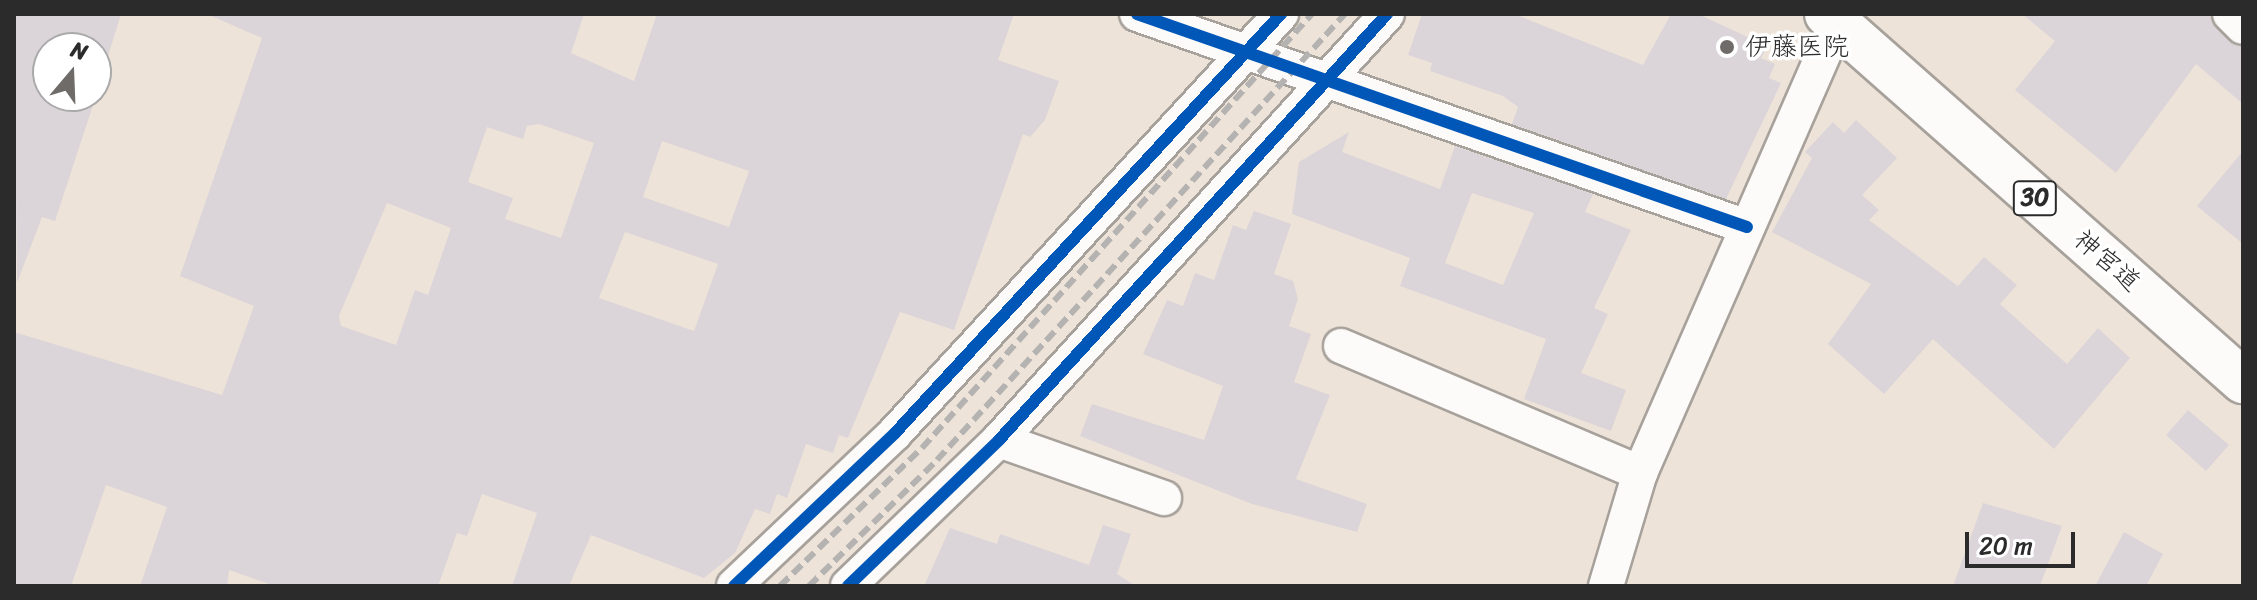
<!DOCTYPE html>
<meta charset="utf-8">
<style>
body{margin:0}
#map{position:relative;width:2257px;height:600px;overflow:hidden;background:#eee3d8;font-family:Sriracha,"Klee One",sans-serif}
div>[style]{position:absolute}
[style*='--x']{left:calc(var(--x)*1px);top:calc(var(--y)*1px);width:calc(var(--w)*1px);rotate:calc(var(--a)*1deg)}
.building>*{inset:0;background:#dbd5da}
.roads{filter:drop-shadow(2px 0 #a7a19b) drop-shadow(-2px 0 #a7a19b) drop-shadow(0 2px #a7a19b) drop-shadow(0 -2px #a7a19b)}
.minor>*{height:34px;margin:-17px;padding:0 17px;transform-origin:17px;border-radius:17px;background:#fcfbf9}
.primary>*{height:44px;margin:-22px;padding:0 22px;transform-origin:22px;border-radius:22px;background:#fcfbf9}
.rail>*{height:6px;margin-top:-3px;transform-origin:0;background:repeating-linear-gradient(90deg,#b4b3b1 0 12px,transparent 0 18px)}
.cycleway>*{height:12px;margin:-6px;padding:0 6px;transform-origin:6px;border-radius:6px;background:#0057b8}
.dots>*{width:22px;height:22px;translate:-50% -50%;box-sizing:border-box;border:4px solid #fff;border-radius:50%}
span{translate:-50% -50%;white-space:nowrap;text-align:center;line-height:1.15;-webkit-text-stroke:7px #fff;paint-order:stroke}
.shield-label span{padding:2px 6px;background:#fff;border:2px solid;border-radius:6px;-webkit-text-stroke-width:0}
.shield-label{font-size:24px;color:#2b2b2b;font-weight:700}
.poi-label{font-size:26px;color:#2b2b2b}
.left{translate:0 -50%;text-align:left}
.street-label{font-size:26px;color:#2b2b2b}
.frame{position:absolute;inset:0;border:16px solid #2b2b2b;pointer-events:none}
.north{position:absolute;left:32px;top:32px;width:80px;height:80px;box-sizing:border-box;background:#fff;border:2px solid #aaa;border-radius:50%;rotate:19deg;font-size:22px;font-weight:700;line-height:32px;text-align:center;color:#2b2b2b}
.north::after{content:'';display:block;margin:auto;width:28px;height:36px;background:#6f6b68;clip-path:polygon(50% 0,100% 100%,50% 72%,0 100%)}
.scale{position:absolute;left:1965px;top:532px;width:110px;height:36px;box-sizing:border-box;border:4px solid #2b2b2b;border-top:0;padding-left:10px;font-size:24px;line-height:28px;white-space:nowrap;color:#2b2b2b;-webkit-text-stroke:6px #fff;paint-order:stroke}
</style>
<div id="map">
<div class="building">
<i style="clip-path:polygon(14px 14px,121px 14px,96px 95px,96px 48px,48px 48px,48px 96px,96px 96px,55px 221px,42px 217px,17px 283px)"></i>
<i style="clip-path:polygon(evenodd,207px 14px,584px 14px,571px 53px,634px 81px,657px 14px,1014px 14px,998px 60px,1059px 81px,1045px 120px,1030px 137px,1023px 134px,954px 330px,900px 312px,848px 438px,839px 435px,833px 453px,806px 444px,787px 498px,777px 494px,770px 514px,755px 509px,735px 553px,704px 578px,591px 535px,569px 586px,512px 586px,537px 513px,482px 494px,467px 536px,457px 533px,438px 586px,275px 586px,229px 570px,227px 586px,140px 586px,167px 507px,106px 485px,71px 586px,14px 586px,14px 332px,222px 395px,254px 306px,180px 276px,262px 38px,207px 14px,539px 124px,594px 143px,561px 238px,505px 219px,513px 198px,468px 182px,487px 127px,523px 139px,527px 126px,539px 124px,207px 14px,662px 141px,749px 171px,729px 227px,643px 197px,662px 141px,207px 14px,387px 203px,451px 228px,428px 295px,415px 290px,396px 345px,341px 326px,339px 316px,387px 203px,207px 14px,625px 232px,718px 264px,694px 331px,599px 298px,625px 232px)"></i>
<i style="clip-path:polygon(1422px 14px,1514px 14px,1643px 65px,1671px 14px,1698px 14px,1767px 46px,1761px 58px,1775px 64px,1769px 78px,1781px 83px,1726px 199px,1512px 124px,1518px 107px,1503px 96px,1430px 71px,1432px 63px,1408px 55px)"></i>
<i style="clip-path:polygon(2022px 14px,2207px 14px,2243px 46px,2243px 104px,2196px 64px,2116px 173px,2015px 90px,2055px 41px)"></i>
<i style="clip-path:polygon(1856px 120px,1897px 158px,1862px 195px,1879px 210px,1869px 220px,1958px 286px,1984px 257px,2017px 285px,2000px 304px,2067px 364px,2098px 328px,2130px 358px,2054px 449px,1933px 339px,1884px 394px,1828px 344px,1871px 284px,1772px 232px,1812px 158px,1805px 152px,1833px 122px,1844px 133px)"></i>
<i style="clip-path:polygon(evenodd,1349px 132px,1342px 152px,1440px 189px,1455px 146px,1593px 194px,1585px 212px,1631px 230px,1594px 308px,1608px 314px,1581px 373px,1626px 390px,1611px 431px,1524px 399px,1546px 339px,1400px 286px,1410px 258px,1292px 214px,1299px 162px,1349px 132px,1472px 193px,1534px 213px,1503px 285px,1445px 263px,1472px 193px)"></i>
<i style="clip-path:polygon(2243px 151px,2243px 244px,2197px 206px)"></i>
<i style="clip-path:polygon(1254px 211px,1291px 224px,1274px 274px,1293px 281px,1298px 299px,1289px 326px,1311px 334px,1294px 382px,1330px 395px,1296px 479px,1367px 504px,1357px 532px,1252px 504px,1080px 436px,1092px 404px,1204px 440px,1223px 386px,1143px 354px,1167px 300px,1183px 306px,1195px 273px,1214px 280px,1233px 225px,1246px 230px)"></i>
<i style="clip-path:polygon(2188px 410px,2229px 445px,2206px 471px,2166px 435px)"></i>
<i style="clip-path:polygon(1983px 503px,2062px 526px,2040px 586px,1953px 586px)"></i>
<i style="clip-path:polygon(1103px 525px,1131px 534px,1117px 574px,1136px 586px,924px 586px,950px 528px,997px 544px,1000px 534px,1089px 565px)"></i>
<i style="clip-path:polygon(2124px 532px,2163px 554px,2146px 586px,2095px 586px)"></i>
</div>
<div class="roads">
<div class="minor">
<i style="--x:1137;--y:14;--w:646;--a:19.25"></i>
<i style="--x:2230;--y:14;--w:18;--a:45"></i>
<i style="--x:1341;--y:346;--w:325;--a:23"></i>
<i style="--x:999;--y:440;--w:175;--a:19.4"></i>
<i style="--x:734;--y:586;--w:222;--a:-43.5"></i>
<i style="--x:895;--y:433;--w:570;--a:-47.35"></i>
<i style="--x:848;--y:586;--w:210;--a:-44"></i>
<i style="--x:999;--y:440;--w:576;--a:-47.67"></i>
<i style="--x:1606;--y:586;--w:118;--a:-73.3"></i>
<i style="--x:1640;--y:473;--w:501;--a:-66.35"></i>
</div>
<div class="primary">
<i style="--x:1827;--y:14;--w:555;--a:41.42"></i>
</div>
</div>
<div class="rail">
<i style="--x:780;--y:586;--w:198;--a:-44.2"></i>
<i style="--x:922;--y:448;--w:583;--a:-48.06"></i>
<i style="--x:809;--y:586;--w:180;--a:-44.5"></i>
<i style="--x:937;--y:460;--w:604;--a:-47.55"></i>
</div>
<div class="cycleway">
<i style="--x:1137;--y:14;--w:646;--a:19.25"></i>
<i style="--x:734;--y:586;--w:222;--a:-43.5"></i>
<i style="--x:895;--y:433;--w:570;--a:-47.35"></i>
<i style="--x:848;--y:586;--w:210;--a:-44"></i>
<i style="--x:999;--y:440;--w:576;--a:-47.67"></i>
</div>
<div class="dots">
<i style="left:1727px;top:47px;background:#6f6b68"></i>
</div>
<div class="shield-label">
<span style="left:2035px;top:198px">30</span>
</div>
<div class="poi-label">
<span class="left" style="left:1745px;top:47px">伊藤医院</span>
</div>
<div class="street-label">
<span style="left:2107px;top:261px;rotate:41deg">神宮道</span>
</div>
<div class="frame"></div>
<div class="north">N</div>
<div class="scale">20 m</div>
</div>
